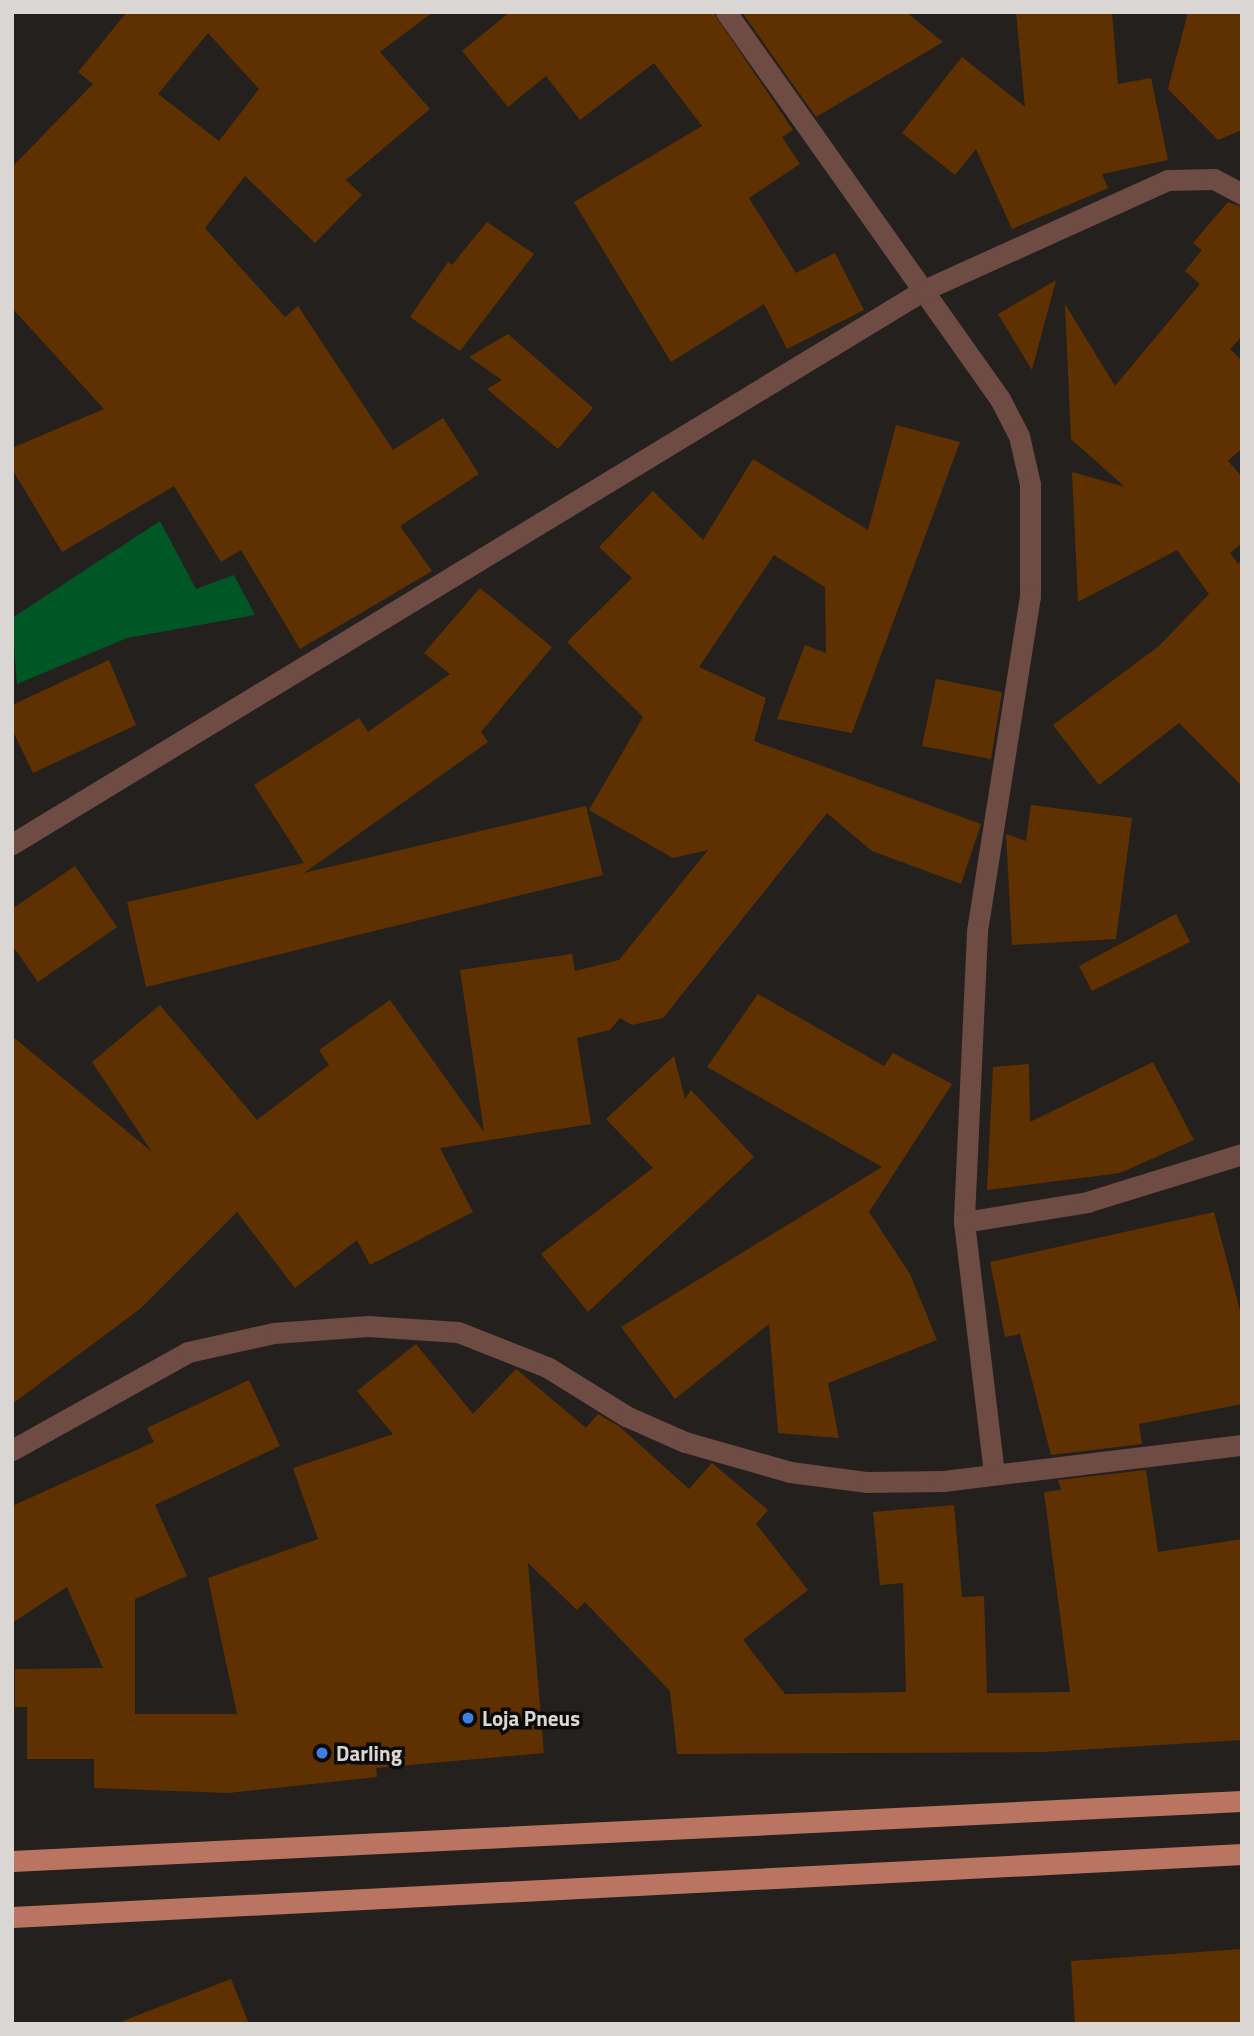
<!DOCTYPE html>
<style>
body{margin:0}
#map{position:relative;width:1254px;height:2036px;overflow:hidden;background:#24201d;font-family:"Titillium Web",sans-serif}
div>[style]{position:absolute}
[style*='--x']{left:calc(var(--x)*1px);top:calc(var(--y)*1px);width:calc(var(--w)*1px);rotate:calc(var(--a)*1deg)}
.green>*{inset:0;background:#005726}
.building>*{inset:0;background:#603100}
.minor>*{height:21px;margin:-10.5px;padding:0 10.5px;transform-origin:10.5px;border-radius:10.5px;background:#6e4b43}
.major>*{height:21px;margin:-10.5px;padding:0 10.5px;transform-origin:10.5px;border-radius:10.5px;background:#ba7462}
.dots>*{width:19px;height:19px;translate:-50% -50%;box-sizing:border-box;border:4px solid #0c0a09;border-radius:50%}
span{translate:-50% -50%;white-space:nowrap;text-align:center;line-height:1.15;-webkit-text-stroke:7px #0c0a09;paint-order:stroke}
.poi-label{font-size:21px;color:#dad6d4;font-weight:700}
.left{translate:0 -50%;text-align:left}
.frame{position:absolute;inset:0;border:14px solid #dad6d4;pointer-events:none}
</style>
<div id="map">
<div class="green">
<i style="clip-path:polygon(160px 521px,196px 589px,234px 575px,255px 615px,127px 638px,17px 684px,12px 618px)"></i>
</div>
<div class="building">
<i style="clip-path:polygon(evenodd,127px 12px,433px 12px,380px 52px,430px 109px,346px 180px,362px 195px,315px 243px,245px 176px,205px 228px,285px 317px,298px 306px,393px 450px,443px 418px,479px 474px,400px 526px,432px 571px,300px 649px,241px 550px,221px 562px,174px 486px,62px 552px,12px 469px,12px 448px,104px 409px,12px 308px,12px 167px,93px 84px,78px 72px,127px 12px,208px 33px,259px 89px,219px 141px,158px 94px,208px 33px)"></i>
<i style="clip-path:polygon(510px 12px,713px 12px,793px 130px,782px 137px,800px 164px,749px 198px,796px 273px,835px 253px,864px 310px,787px 349px,764px 304px,671px 362px,574px 202px,702px 126px,654px 63px,580px 120px,546px 76px,508px 107px,462px 51px)"></i>
<i style="clip-path:polygon(742px 12px,906px 12px,943px 42px,816px 117px)"></i>
<i style="clip-path:polygon(1016px 12px,1112px 12px,1118px 84px,1151px 78px,1168px 160px,1102px 174px,1108px 188px,1012px 229px,976px 149px,955px 175px,902px 133px,962px 57px,1025px 107px)"></i>
<i style="clip-path:polygon(1188px 12px,1242px 12px,1242px 130px,1218px 140px,1168px 89px)"></i>
<i style="clip-path:polygon(1228px 202px,1242px 207px,1242px 336px,1230px 349px,1242px 361px,1242px 448px,1228px 461px,1242px 477px,1242px 543px,1230px 553px,1238px 564px,1242px 560px,1242px 786px,1179px 723px,1099px 785px,1053px 725px,1159px 646px,1209px 594px,1177px 550px,1078px 602px,1072px 472px,1125px 487px,1071px 439px,1065px 304px,1115px 386px,1200px 284px,1185px 271px,1202px 250px,1193px 243px)"></i>
<i style="clip-path:polygon(487px 222px,534px 254px,460px 351px,410px 317px,448px 262px,452px 265px)"></i>
<i style="clip-path:polygon(1056px 280px,1032px 370px,998px 314px)"></i>
<i style="clip-path:polygon(508px 334px,593px 408px,558px 449px,487px 389px,502px 380px,469px 357px)"></i>
<i style="clip-path:polygon(896px 425px,960px 442px,852px 733px,777px 719px,805px 645px,826px 653px,825px 587px,774px 555px,699px 667px,766px 698px,754px 741px,981px 824px,961px 884px,872px 851px,827px 813px,663px 1018px,632px 1025px,620px 1018px,610px 1030px,577px 1038px,591px 1124px,440px 1148px,473px 1212px,370px 1265px,357px 1240px,295px 1288px,237px 1212px,140px 1309px,12px 1404px,12px 1036px,152px 1152px,92px 1062px,160px 1005px,257px 1120px,329px 1065px,319px 1050px,390px 1000px,484px 1132px,460px 970px,572px 954px,575px 971px,619px 960px,708px 850px,673px 858px,589px 810px,643px 717px,567px 642px,632px 578px,599px 547px,653px 491px,703px 540px,753px 459px,868px 530px)"></i>
<i style="clip-path:polygon(480px 588px,552px 647px,481px 732px,488px 742px,304px 873px,586px 806px,603px 875px,146px 987px,127px 902px,304px 863px,254px 785px,359px 718px,368px 732px,450px 674px,424px 653px)"></i>
<i style="clip-path:polygon(109px 660px,136px 725px,33px 773px,12px 729px,12px 705px)"></i>
<i style="clip-path:polygon(936px 679px,1002px 692px,991px 759px,922px 746px)"></i>
<i style="clip-path:polygon(1031px 805px,1132px 818px,1116px 939px,1012px 945px,1006px 834px,1026px 841px)"></i>
<i style="clip-path:polygon(75px 866px,117px 927px,38px 982px,12px 945px,12px 909px)"></i>
<i style="clip-path:polygon(1176px 914px,1190px 942px,1092px 991px,1079px 966px)"></i>
<i style="clip-path:polygon(758px 994px,884px 1066px,893px 1053px,952px 1084px,869px 1212px,910px 1274px,937px 1340px,828px 1383px,839px 1438px,778px 1433px,769px 1324px,675px 1399px,621px 1327px,882px 1167px,707px 1067px)"></i>
<i style="clip-path:polygon(674px 1056px,685px 1099px,691px 1090px,754px 1157px,588px 1312px,541px 1254px,653px 1168px,606px 1119px)"></i>
<i style="clip-path:polygon(1153px 1062px,1194px 1140px,1120px 1173px,987px 1190px,993px 1067px,1029px 1064px,1030px 1122px)"></i>
<i style="clip-path:polygon(1214px 1212px,1242px 1318px,1242px 1404px,1139px 1424px,1142px 1444px,1051px 1455px,1020px 1334px,1005px 1337px,990px 1262px)"></i>
<i style="clip-path:polygon(416px 1344px,473px 1414px,516px 1369px,586px 1428px,598px 1414px,620px 1427px,689px 1489px,712px 1463px,768px 1510px,756px 1524px,808px 1590px,743px 1640px,785px 1694px,906px 1692px,903px 1583px,880px 1585px,873px 1512px,954px 1505px,962px 1597px,984px 1596px,987px 1693px,1070px 1692px,1044px 1492px,1061px 1490px,1058px 1480px,1146px 1470px,1158px 1552px,1242px 1539px,1242px 1740px,1044px 1752px,677px 1754px,670px 1691px,585px 1602px,577px 1610px,528px 1563px,544px 1753px,376px 1768px,377px 1777px,228px 1793px,94px 1788px,94px 1759px,27px 1759px,27px 1707px,15px 1707px,15px 1669px,103px 1668px,67px 1587px,12px 1623px,12px 1506px,154px 1442px,147px 1428px,249px 1380px,280px 1446px,155px 1505px,187px 1576px,135px 1599px,135px 1714px,237px 1714px,208px 1578px,318px 1539px,293px 1468px,393px 1434px,357px 1391px)"></i>
<i style="clip-path:polygon(1242px 1949px,1242px 2024px,1075px 2024px,1071px 1961px)"></i>
<i style="clip-path:polygon(231px 1979px,249px 2024px,124px 2024px,123px 2021px)"></i>
</div>
<div class="minor">
<i style="--x:726;--y:12;--w:474;--a:54.7"></i>
<i style="--x:1000;--y:399;--w:42;--a:62.8"></i>
<i style="--x:1019;--y:436;--w:49;--a:77.1"></i>
<i style="--x:1030;--y:484;--w:112;--a:90"></i>
<i style="--x:1030;--y:596;--w:340;--a:99"></i>
<i style="--x:977;--y:932;--w:290;--a:92.6"></i>
<i style="--x:964;--y:1222;--w:254;--a:83.2"></i>
<i style="--x:12;--y:844;--w:1067;--a:-31.28"></i>
<i style="--x:924;--y:290;--w:268;--a:-24.3"></i>
<i style="--x:1168;--y:180;--w:46;--a:-1.2"></i>
<i style="--x:1214;--y:179;--w:32;--a:28"></i>
<i style="--x:964;--y:1222;--w:125;--a:-9.2"></i>
<i style="--x:1087;--y:1202;--w:162;--a:-17.2"></i>
<i style="--x:12;--y:1450;--w:201;--a:-29.1"></i>
<i style="--x:188;--y:1352;--w:88;--a:-12.5"></i>
<i style="--x:274;--y:1333;--w:94;--a:-4.3"></i>
<i style="--x:368;--y:1326;--w:90;--a:3.8"></i>
<i style="--x:458;--y:1332;--w:96;--a:21.5"></i>
<i style="--x:547;--y:1367;--w:93;--a:31.8"></i>
<i style="--x:626;--y:1416;--w:64;--a:23.8"></i>
<i style="--x:685;--y:1442;--w:109;--a:15.9"></i>
<i style="--x:790;--y:1472;--w:78;--a:7.4"></i>
<i style="--x:867;--y:1482;--w:76;--a:-0.8"></i>
<i style="--x:943;--y:1481;--w:301;--a:-6.9"></i>
</div>
<div class="major">
<i style="--x:12;--y:1861;--w:1231;--a:-2.79"></i>
<i style="--x:12;--y:1917;--w:1232;--a:-2.93"></i>
</div>
<div class="dots">
<i style="left:468px;top:1718px;background:#3f7fe0"></i>
<i style="left:322px;top:1753px;background:#3f7fe0"></i>
</div>
<div class="poi-label">
<span class="left" style="left:482px;top:1718px">Loja Pneus</span>
<span class="left" style="left:336px;top:1753px">Darling</span>
</div>
<div class="frame"></div>
</div>
